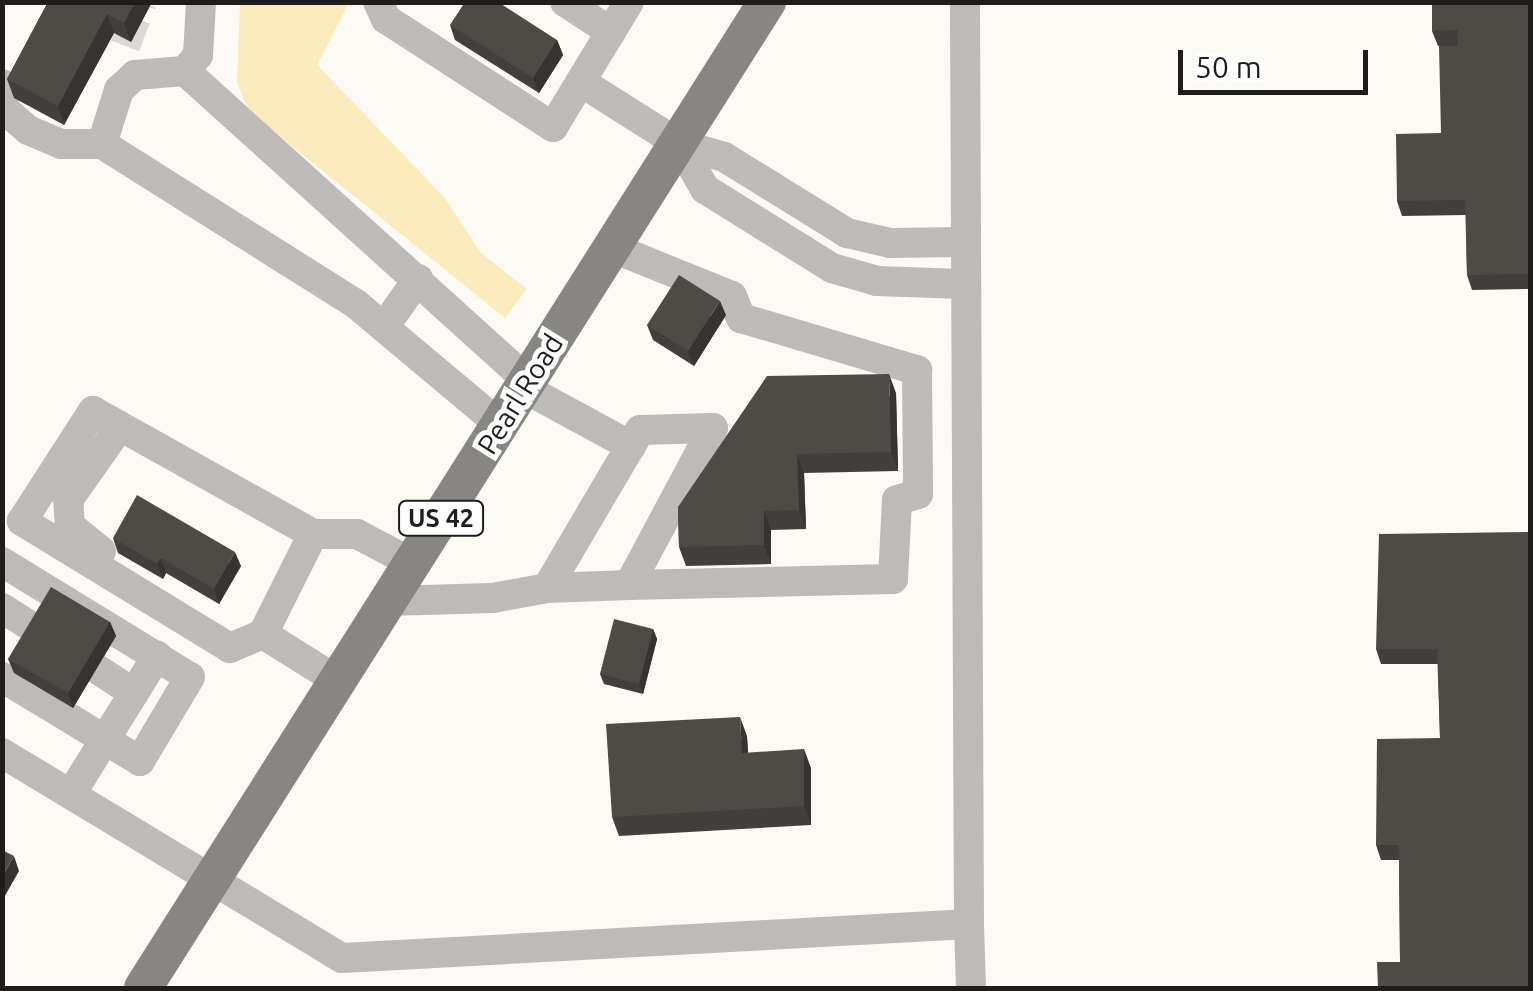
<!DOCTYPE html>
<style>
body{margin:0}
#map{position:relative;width:1533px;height:991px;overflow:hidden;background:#fcfaf5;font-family:Ubuntu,sans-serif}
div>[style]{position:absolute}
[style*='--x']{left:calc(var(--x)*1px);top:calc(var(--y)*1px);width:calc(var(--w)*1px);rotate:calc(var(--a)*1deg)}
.green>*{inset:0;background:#fbeabc}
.minor-tunnel>*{height:30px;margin-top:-15px;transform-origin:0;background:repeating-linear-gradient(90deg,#dbd9d4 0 30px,transparent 0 45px)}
.minor>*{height:30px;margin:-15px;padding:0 15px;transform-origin:15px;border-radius:15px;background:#bcbbb9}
.major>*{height:38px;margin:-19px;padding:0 19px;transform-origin:19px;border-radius:19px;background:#888682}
.wall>*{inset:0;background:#42403c}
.shaded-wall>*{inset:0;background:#363431}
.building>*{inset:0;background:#4d4b46}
span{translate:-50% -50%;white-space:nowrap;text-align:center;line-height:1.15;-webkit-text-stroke:10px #fff;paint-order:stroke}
.shield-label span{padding:2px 8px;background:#fff;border:2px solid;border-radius:8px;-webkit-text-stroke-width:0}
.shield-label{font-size:25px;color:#1e1d1b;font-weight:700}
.street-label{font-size:28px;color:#1e1d1b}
.frame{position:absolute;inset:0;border:5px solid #1e1d1b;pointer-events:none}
.scale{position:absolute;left:1178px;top:50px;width:190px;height:45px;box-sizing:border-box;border:5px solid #1e1d1b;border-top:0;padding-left:12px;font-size:30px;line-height:35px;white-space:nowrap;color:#1e1d1b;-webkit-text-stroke:8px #fff;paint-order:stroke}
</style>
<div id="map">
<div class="green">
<i style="clip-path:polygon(240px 3px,349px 3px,317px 65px,445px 198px,481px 253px,527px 289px,505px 318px,250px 112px,237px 84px)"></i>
</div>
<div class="minor-tunnel">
<i style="--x:125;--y:46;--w:47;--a:-68.9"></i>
</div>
<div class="minor">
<i style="--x:201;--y:2;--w:53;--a:93.2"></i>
<i style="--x:198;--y:55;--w:21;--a:129"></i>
<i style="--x:185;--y:71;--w:462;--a:42.1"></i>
<i style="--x:378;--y:2;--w:19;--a:65"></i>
<i style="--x:386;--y:19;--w:199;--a:32.9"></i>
<i style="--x:553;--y:127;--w:146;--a:-58.7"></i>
<i style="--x:565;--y:2;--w:55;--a:33.1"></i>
<i style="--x:581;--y:82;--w:116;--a:32.3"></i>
<i style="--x:679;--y:144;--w:47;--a:16.1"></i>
<i style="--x:724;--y:157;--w:145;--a:31.7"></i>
<i style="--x:847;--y:233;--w:44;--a:13.1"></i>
<i style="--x:890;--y:243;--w:72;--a:-0.8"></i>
<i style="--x:2;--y:84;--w:25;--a:85"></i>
<i style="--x:4;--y:109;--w:32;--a:41"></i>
<i style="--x:28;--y:130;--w:36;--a:23"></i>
<i style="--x:61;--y:144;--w:41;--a:0"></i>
<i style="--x:102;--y:144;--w:300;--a:32.2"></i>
<i style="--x:356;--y:304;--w:188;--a:40"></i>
<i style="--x:102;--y:144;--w:57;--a:-72.5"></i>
<i style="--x:119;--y:90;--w:22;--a:-43"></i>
<i style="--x:135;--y:75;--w:50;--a:-4.6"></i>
<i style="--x:679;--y:144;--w:52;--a:60"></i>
<i style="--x:705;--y:189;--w:150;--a:31.9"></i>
<i style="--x:832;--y:268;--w:47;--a:16.1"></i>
<i style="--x:877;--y:281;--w:85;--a:2"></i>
<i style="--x:613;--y:248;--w:128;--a:22"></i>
<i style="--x:732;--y:296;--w:24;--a:68"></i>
<i style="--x:741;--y:318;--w:184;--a:16.5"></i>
<i style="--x:917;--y:370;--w:124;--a:89.5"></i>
<i style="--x:918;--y:494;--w:22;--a:164"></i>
<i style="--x:897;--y:500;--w:79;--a:92.9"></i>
<i style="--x:893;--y:579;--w:264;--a:178.7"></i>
<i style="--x:384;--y:327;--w:59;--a:-54.7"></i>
<i style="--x:524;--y:388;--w:122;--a:28.5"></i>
<i style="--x:313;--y:534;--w:112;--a:116.6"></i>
<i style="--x:263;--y:634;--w:36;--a:157"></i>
<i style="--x:230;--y:648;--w:244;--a:-148.6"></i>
<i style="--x:22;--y:521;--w:131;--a:-57.2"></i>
<i style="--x:93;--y:411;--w:252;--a:29.2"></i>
<i style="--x:313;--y:534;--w:44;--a:0"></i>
<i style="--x:357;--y:534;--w:62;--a:27.8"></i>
<i style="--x:101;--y:551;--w:40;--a:-141"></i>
<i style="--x:70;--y:526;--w:26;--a:-94"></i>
<i style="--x:68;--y:500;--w:90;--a:-54.9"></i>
<i style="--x:2;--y:562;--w:220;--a:31.5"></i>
<i style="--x:190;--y:677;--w:98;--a:120.8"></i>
<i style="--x:140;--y:761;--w:162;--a:-148.7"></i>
<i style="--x:388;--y:601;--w:105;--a:-1.6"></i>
<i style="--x:493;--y:598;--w:55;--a:-10.5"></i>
<i style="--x:547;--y:588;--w:183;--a:-59.5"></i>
<i style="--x:640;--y:430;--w:73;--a:-1.6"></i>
<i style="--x:713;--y:428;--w:178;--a:118.1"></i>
<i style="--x:629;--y:585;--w:82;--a:177.9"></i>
<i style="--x:2;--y:608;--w:43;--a:32.6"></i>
<i style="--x:263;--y:634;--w:89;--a:32.1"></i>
<i style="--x:97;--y:669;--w:44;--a:33"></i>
<i style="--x:2;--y:753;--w:397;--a:31.1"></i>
<i style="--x:342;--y:958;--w:628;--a:-3.1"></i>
<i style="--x:969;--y:924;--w:922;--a:-90.25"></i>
<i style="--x:71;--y:794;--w:163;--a:-58.1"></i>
<i style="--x:969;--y:924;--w:64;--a:88.2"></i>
</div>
<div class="major">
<i style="--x:143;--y:988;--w:1167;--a:-57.67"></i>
</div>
<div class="wall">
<i style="clip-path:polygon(48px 2px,152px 2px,131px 42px,114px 33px,64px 125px,14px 98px,7px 79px)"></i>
<i style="clip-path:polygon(1530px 2px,1530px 289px,1472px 290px,1467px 275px,1466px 215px,1402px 216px,1397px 201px,1441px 133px,1458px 46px,1438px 46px,1432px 31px)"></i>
<i style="clip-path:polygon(450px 25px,557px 40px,563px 55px,539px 93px,455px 40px)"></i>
<i style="clip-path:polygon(726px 315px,694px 366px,653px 340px,647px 325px)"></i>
<i style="clip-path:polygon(896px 393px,898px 471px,804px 473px,806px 529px,771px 530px,771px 564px,686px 566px,679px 547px,678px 507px)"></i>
<i style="clip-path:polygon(1530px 532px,1400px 962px,1399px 860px,1381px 860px,1376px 845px,1440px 738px,1438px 664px,1381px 664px,1376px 649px)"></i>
<i style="clip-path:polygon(113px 538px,241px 566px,219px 604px,166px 573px,163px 579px,118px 553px)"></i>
<i style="clip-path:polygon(110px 622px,116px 636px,73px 708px,14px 673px,8px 659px)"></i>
<i style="clip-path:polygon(653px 629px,657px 639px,643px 694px,604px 684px,600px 674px)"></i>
<i style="clip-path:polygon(747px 736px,748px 753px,811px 768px,811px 825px,619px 836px,612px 817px)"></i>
</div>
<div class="shaded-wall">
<i style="clip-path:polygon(135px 2px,152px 2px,131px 42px,124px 23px)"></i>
<i style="clip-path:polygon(107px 14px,114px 33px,64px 125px,58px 106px)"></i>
<i style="clip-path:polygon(557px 40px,563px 55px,539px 93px,533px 78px)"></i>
<i style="clip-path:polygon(720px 301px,726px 315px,694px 366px,688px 351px)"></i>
<i style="clip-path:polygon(889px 374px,896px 393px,898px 471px,891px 452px)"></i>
<i style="clip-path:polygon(797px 454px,804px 473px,806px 529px,799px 510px)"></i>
<i style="clip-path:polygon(764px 511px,771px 530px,771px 564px,764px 545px)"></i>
<i style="clip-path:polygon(235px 552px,241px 566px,219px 604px,214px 589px)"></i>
<i style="clip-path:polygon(161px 558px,166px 573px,163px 579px,157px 564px)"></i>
<i style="clip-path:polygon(110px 622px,116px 636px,73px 708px,68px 693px)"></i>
<i style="clip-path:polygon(653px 629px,657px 639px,643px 694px,639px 684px)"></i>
<i style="clip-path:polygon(740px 717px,747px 736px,749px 772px,742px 753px)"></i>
<i style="clip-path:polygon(804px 749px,811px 768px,811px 825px,804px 806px)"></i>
<i style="clip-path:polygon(14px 856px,19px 871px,2px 901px,2px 877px)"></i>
</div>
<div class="building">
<i style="clip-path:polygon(48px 2px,135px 2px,124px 23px,107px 14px,58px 106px,7px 79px)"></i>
<i style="clip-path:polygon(465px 2px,498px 2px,557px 40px,533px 78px,450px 25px)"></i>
<i style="clip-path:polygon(1432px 2px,1530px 2px,1530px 274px,1467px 275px,1465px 200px,1397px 201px,1396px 134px,1441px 133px,1439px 46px,1458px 46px,1458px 30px,1432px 31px)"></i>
<i style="clip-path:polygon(679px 275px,720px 301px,688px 351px,647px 325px)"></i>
<i style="clip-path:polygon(889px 374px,891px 452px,797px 454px,799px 510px,764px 511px,764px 545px,679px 547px,678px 507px,767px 376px)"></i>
<i style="clip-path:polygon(137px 495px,235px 552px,214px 589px,161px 558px,157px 564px,113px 538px)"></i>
<i style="clip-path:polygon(1530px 532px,1530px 988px,1378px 988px,1377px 962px,1400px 962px,1399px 845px,1376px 845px,1377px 739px,1440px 738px,1437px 649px,1376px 649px,1379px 534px)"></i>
<i style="clip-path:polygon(51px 587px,110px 622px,68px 693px,8px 659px)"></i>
<i style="clip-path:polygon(614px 619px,653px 629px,639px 684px,600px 674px)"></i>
<i style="clip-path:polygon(740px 717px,742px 753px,804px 749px,804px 806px,612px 817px,606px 724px)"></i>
<i style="clip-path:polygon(2px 850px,14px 856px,2px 877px)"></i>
</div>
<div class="shield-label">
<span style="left:441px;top:518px">US 42</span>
</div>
<div class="street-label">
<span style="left:520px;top:394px;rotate:-58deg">Pearl Road</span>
</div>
<div class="frame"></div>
<div class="scale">50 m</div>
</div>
